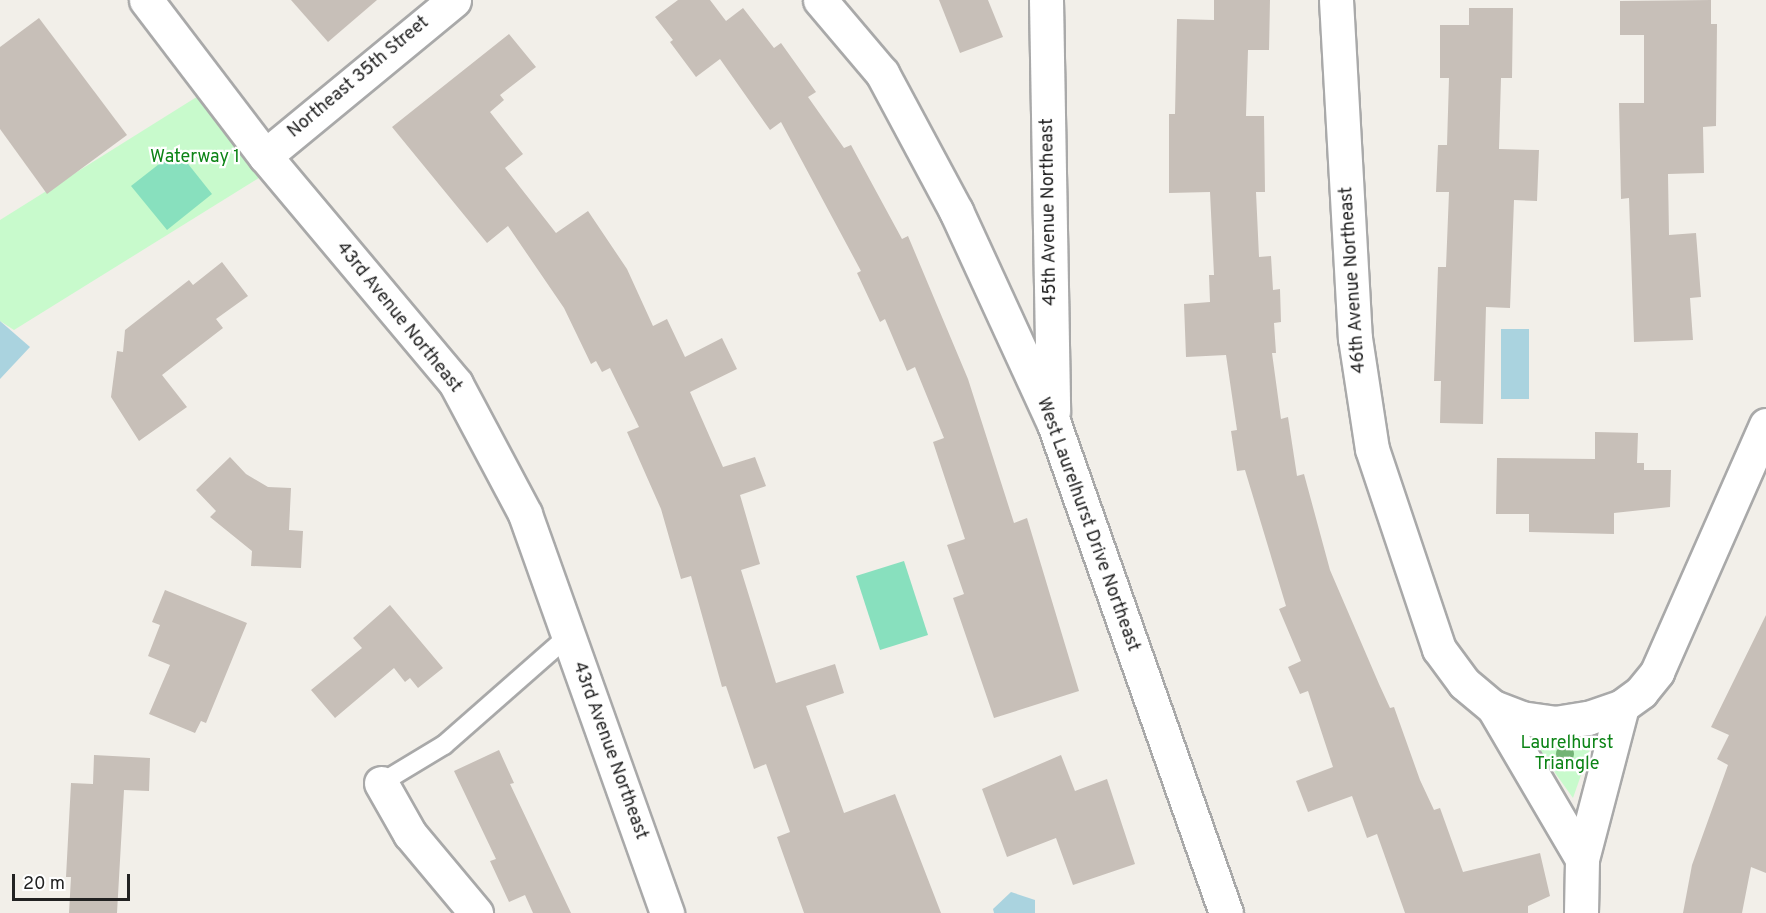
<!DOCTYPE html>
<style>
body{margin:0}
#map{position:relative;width:1766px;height:913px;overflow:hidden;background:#f2efe9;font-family:Overpass,sans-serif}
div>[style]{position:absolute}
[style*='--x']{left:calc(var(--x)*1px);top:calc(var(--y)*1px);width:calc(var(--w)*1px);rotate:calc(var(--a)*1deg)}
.park>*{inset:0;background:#c8facc}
.pitch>*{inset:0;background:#88e0be}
.water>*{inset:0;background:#aad3df}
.building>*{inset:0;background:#c7bfb8}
.roads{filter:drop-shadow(2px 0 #a9a9a9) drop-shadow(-2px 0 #a9a9a9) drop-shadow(0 2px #a9a9a9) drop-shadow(0 -2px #a9a9a9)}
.service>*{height:18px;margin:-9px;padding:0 9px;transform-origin:9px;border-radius:9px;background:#fff}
.minor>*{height:33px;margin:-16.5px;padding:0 16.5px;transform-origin:16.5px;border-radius:16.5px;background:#fff}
.trees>*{width:18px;height:18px;margin:-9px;border-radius:50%;background:#74b475}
span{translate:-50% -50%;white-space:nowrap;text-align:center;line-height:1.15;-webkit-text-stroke:4.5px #fff;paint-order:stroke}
.street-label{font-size:18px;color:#222}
.park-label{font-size:18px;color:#0c8416}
.scale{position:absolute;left:12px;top:874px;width:118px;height:27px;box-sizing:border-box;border:3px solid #222;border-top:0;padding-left:8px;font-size:18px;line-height:21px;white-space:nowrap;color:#222;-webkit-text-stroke:4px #fff;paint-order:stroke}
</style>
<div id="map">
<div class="park">
<i style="clip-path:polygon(211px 88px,275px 168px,14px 330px,0 321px,0 220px)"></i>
<i style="clip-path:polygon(1528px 735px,1595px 735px,1573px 798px)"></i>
</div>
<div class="pitch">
<i style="clip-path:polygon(177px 150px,212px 194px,167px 230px,131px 186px)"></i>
<i style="clip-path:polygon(904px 561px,928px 635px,880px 650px,856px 576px)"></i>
</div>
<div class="water">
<i style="clip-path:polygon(0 321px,30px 347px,0 379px)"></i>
<i style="clip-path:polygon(1501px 329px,1529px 329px,1529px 399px,1501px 399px)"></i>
<i style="clip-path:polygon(1011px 892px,1035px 900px,1035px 913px,994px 913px,993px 909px)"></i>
</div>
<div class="building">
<i style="clip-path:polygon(291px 0,377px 0,328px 42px)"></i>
<i style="clip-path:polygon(678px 0,710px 0,726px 21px,743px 8px,774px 48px,781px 43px,816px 92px,808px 97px,844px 148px,851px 145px,902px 239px,908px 236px,968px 379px,1014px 523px,1027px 518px,1079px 691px,994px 718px,953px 598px,964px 594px,947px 545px,965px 539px,933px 442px,944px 438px,915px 367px,907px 371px,885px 319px,880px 322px,857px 273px,861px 271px,781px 122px,770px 130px,720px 59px,696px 77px,670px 42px,673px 40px,655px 17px)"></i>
<i style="clip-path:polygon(939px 0,988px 0,1003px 37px,960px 53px)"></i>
<i style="clip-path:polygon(1214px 0,1270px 0,1269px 50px,1248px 50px,1246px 116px,1264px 116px,1265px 192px,1256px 192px,1259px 257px,1271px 256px,1273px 290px,1280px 289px,1281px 322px,1274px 323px,1276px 353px,1272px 353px,1281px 419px,1288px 417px,1297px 476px,1304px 474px,1330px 570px,1379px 684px,1390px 708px,1394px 707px,1420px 780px,1434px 810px,1440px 808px,1463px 872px,1540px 853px,1550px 896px,1528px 906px,1528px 913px,1405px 913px,1377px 834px,1367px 838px,1352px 796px,1308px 812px,1296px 781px,1333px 767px,1308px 691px,1300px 694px,1288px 667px,1301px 661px,1279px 609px,1286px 606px,1245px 470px,1237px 471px,1231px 431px,1237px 430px,1226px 355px,1186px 357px,1184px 304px,1210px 302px,1209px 275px,1214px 275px,1210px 192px,1169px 193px,1169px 114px,1175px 114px,1177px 19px,1214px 20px)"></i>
<i style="clip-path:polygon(1711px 0,1711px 24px,1717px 24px,1716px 126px,1703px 127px,1704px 173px,1668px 174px,1669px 235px,1696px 233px,1701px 297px,1690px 298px,1693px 340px,1634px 342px,1629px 198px,1621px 199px,1619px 103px,1644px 103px,1644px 35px,1620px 35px,1620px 1px)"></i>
<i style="clip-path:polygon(1469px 8px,1513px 8px,1512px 78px,1501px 78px,1499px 149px,1539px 150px,1537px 201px,1514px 200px,1510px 308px,1486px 307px,1483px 424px,1440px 423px,1441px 381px,1434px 381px,1438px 267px,1446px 267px,1449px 192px,1436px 192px,1438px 145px,1447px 145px,1449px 78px,1440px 78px,1440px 25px,1469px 25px)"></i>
<i style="clip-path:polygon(39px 18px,127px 135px,47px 194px,0 129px,0 47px)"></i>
<i style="clip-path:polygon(509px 34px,536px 67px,500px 95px,504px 100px,490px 112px,523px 154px,505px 168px,556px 233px,588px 211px,627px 269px,653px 326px,667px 319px,685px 357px,722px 338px,737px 369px,690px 392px,723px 467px,755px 457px,766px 486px,740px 495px,760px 564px,741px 570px,776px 683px,835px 664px,844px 693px,806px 706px,844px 813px,895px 794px,941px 913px,804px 913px,777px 837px,790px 832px,766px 764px,754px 769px,726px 686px,722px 687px,691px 576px,681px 579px,661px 509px,627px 432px,639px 427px,610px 368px,602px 372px,596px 361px,591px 364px,564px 308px,508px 226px,487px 243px,392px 127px)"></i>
<i style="clip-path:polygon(222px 262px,248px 296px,216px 319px,223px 328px,162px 375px,187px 407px,139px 441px,111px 397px,117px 351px,123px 352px,125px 330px,189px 280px,193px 285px)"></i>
<i style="clip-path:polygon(1595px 432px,1638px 433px,1637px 463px,1644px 463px,1644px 470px,1671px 470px,1670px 507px,1614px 513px,1614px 534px,1529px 532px,1529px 514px,1496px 514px,1497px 458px,1595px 459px)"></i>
<i style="clip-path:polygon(230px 457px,246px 474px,268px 487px,291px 488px,289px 530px,303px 531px,301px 568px,251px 566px,252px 551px,210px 517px,216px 511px,196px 490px)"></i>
<i style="clip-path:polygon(165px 590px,247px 623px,206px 723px,201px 721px,195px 733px,149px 714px,170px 665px,148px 656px,160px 625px,152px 622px)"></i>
<i style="clip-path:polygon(390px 605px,443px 668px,418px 688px,410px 678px,405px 682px,394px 668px,335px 718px,311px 690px,362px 648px,353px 638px)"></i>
<i style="clip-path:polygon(1766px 615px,1766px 873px,1751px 867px,1742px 913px,1683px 913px,1692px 865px,1728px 765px,1717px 759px,1729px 735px,1711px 727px)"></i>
<i style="clip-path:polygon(499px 750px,514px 783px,510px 784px,571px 913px,533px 913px,525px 895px,509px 902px,490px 861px,496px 859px,454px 771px)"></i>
<i style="clip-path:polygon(94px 755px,150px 758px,149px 791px,124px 790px,117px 913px,69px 913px,71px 877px,66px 877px,71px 783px,93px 784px)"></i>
<i style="clip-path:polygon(1061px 755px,1075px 791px,1107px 779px,1135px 864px,1073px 885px,1056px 838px,1007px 857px,982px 789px)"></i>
</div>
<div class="roads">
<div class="service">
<i style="--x:381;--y:783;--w:74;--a:-31.1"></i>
<i style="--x:444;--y:745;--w:165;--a:-41.3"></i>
</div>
<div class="minor">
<i style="--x:146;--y:0;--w:196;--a:52.7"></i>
<i style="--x:265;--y:156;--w:297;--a:50"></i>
<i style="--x:456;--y:384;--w:147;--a:62"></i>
<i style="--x:525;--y:514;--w:424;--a:70.4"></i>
<i style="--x:820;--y:0;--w:96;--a:49.7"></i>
<i style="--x:882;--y:73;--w:157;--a:61.8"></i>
<i style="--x:956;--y:211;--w:234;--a:65.3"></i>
<i style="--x:1054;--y:424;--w:518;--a:70.62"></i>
<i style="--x:1046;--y:0;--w:411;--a:89"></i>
<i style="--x:1336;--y:0;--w:339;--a:86.8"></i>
<i style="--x:1355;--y:338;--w:112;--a:81.3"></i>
<i style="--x:1372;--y:449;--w:211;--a:71.5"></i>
<i style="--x:1439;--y:649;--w:42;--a:53.7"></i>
<i style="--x:1464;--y:683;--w:38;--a:40"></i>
<i style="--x:1493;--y:707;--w:30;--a:21"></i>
<i style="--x:1521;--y:718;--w:34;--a:8"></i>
<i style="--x:1555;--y:723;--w:33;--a:-9"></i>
<i style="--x:1588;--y:718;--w:36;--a:-19"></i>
<i style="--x:1622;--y:706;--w:24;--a:-36"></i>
<i style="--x:1641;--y:692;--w:26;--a:-51"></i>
<i style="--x:1657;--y:672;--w:270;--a:-66.2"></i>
<i style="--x:265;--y:156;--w:245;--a:-39.5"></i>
<i style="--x:1493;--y:707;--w:176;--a:59.6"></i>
<i style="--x:381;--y:783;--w:59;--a:60.4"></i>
<i style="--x:410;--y:834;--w:103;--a:50.1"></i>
<i style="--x:1581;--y:913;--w:54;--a:-88.9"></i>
<i style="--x:1582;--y:859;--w:158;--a:-75.3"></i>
</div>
</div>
<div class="trees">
<i style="left:1565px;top:754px"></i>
</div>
<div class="street-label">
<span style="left:359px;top:78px;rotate:-40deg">Northeast 35th Street</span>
<span style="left:1050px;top:212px;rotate:-91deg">45th Avenue Northeast</span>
<span style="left:1354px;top:280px;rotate:-94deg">46th Avenue Northeast</span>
<span style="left:398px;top:318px;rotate:51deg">43rd Avenue Northeast</span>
<span style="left:1087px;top:525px;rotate:70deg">West Laurelhurst Drive Northeast</span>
<span style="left:609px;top:751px;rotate:70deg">43rd Avenue Northeast</span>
</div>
<div class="park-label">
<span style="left:195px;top:158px">Waterway 1</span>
<span style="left:1567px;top:755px">Laurelhurst<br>Triangle</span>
</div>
<div class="scale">20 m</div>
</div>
